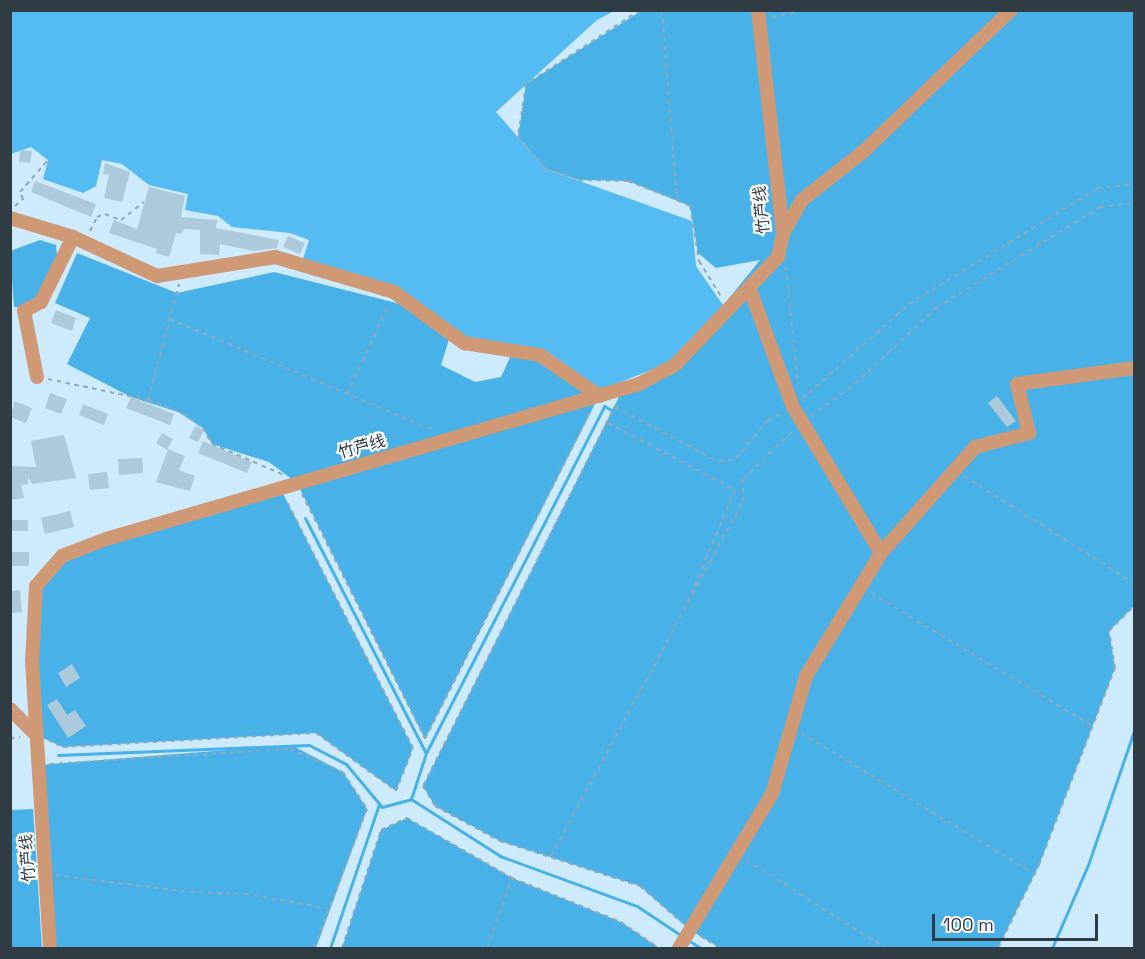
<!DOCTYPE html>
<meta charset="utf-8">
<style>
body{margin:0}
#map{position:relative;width:1145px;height:959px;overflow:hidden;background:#cdebfd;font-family:"Space Grotesk","Noto Sans SC",sans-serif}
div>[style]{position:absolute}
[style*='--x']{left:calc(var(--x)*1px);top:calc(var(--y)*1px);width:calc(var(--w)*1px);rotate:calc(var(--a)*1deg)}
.forest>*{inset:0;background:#54bcf3}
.water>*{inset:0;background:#48b1e8}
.stream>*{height:3px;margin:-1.5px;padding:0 1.5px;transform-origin:1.5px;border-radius:1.5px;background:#48b1e8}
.building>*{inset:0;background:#adcadc}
.path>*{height:2px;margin-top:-1px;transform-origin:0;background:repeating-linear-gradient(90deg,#91a8b6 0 4.5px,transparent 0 9px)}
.minor>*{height:14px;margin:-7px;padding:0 7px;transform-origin:7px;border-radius:7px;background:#d09975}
span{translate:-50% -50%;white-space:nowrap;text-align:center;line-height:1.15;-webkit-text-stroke:4.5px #fff;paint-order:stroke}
.street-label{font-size:16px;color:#303c43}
.frame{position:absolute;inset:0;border:12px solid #303c43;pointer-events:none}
.scale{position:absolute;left:932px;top:914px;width:166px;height:27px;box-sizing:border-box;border:3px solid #303c43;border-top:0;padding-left:8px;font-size:18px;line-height:21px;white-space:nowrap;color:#303c43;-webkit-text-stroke:4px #fff;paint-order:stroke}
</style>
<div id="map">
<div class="forest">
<i style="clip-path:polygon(11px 11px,614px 11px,597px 20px,496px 112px,546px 169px,692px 221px,696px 266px,725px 308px,671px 362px,601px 390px,548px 352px,464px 343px,393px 288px,302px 262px,309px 240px,290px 233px,232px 227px,218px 216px,185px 210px,188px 194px,149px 185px,122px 164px,102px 160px,96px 186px,83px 193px,43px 179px,48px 160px,31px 147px,11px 154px)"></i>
</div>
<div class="water">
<i style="clip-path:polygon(641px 11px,1134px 11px,1134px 606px,1109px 631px,1115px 668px,1039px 865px,998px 948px,720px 948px,690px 930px,640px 886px,500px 841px,435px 806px,423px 786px,623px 389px,675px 365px,760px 260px,716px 268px,698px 253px,690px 206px,628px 181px,579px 180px,546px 169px,518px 137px,526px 84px)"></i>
<i style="clip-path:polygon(40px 240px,56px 245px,57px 256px,37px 297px,25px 307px,14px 307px,10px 251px)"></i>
<i style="clip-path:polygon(77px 253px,177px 293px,274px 272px,420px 309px,451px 333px,441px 365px,475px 382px,501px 377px,513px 351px,540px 355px,599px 396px,425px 739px,297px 483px,269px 462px,212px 444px,203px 428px,178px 412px,131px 397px,67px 364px,90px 318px,55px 303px)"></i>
<i style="clip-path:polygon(280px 488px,413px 748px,396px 791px,316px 733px,63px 747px,36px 735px,36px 586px,62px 556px)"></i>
<i style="clip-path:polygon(291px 745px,343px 772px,367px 809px,316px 948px,50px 948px,38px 765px)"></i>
<i style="clip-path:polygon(33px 809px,42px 948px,11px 948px,11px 810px)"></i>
<i style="clip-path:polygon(407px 818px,512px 878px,621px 922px,659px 948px,342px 948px,381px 830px)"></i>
</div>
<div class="stream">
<i style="--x:305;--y:518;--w:264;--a:62.8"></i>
<i style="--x:58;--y:755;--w:251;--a:-2.3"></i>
<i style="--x:309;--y:745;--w:42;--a:27.2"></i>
<i style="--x:346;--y:764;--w:56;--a:50.1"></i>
<i style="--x:382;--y:807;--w:30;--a:-15"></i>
<i style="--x:411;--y:799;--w:106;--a:32.6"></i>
<i style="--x:500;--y:856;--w:146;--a:20.1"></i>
<i style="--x:637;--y:906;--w:54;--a:33.7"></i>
<i style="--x:411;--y:799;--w:48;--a:-71.9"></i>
<i style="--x:426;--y:753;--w:390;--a:-62.8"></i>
<i style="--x:604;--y:406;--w:13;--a:29"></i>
<i style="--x:688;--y:940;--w:15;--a:32"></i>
<i style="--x:330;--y:948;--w:152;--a:-71.2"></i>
<i style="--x:1052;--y:948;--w:90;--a:-66.6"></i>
<i style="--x:1088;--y:865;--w:142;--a:-71.1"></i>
</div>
<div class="building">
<i style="clip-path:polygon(20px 150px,32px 151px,30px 163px,19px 162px)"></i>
<i style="clip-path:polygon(105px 163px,130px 172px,122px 202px,104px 198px,109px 175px,103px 174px)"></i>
<i style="clip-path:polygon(35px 181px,96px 204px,91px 217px,31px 192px)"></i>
<i style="clip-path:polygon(149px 187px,185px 196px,181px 217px,217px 220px,216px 228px,279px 240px,277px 248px,254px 251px,220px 244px,219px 255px,200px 254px,200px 230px,184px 229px,182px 234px,176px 233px,169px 257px,156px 253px,157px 249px,109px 233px,114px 220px,137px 229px)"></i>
<i style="clip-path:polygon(288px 236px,305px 243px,300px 254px,283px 247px)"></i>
<i style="clip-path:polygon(56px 310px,76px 318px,72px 331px,51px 323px)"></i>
<i style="clip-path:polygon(50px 393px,67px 399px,61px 414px,45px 408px)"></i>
<i style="clip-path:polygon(997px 396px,1016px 421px,1007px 427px,988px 403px)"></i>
<i style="clip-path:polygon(131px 397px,174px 414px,170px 425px,126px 408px)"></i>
<i style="clip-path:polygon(15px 401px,32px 408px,26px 423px,10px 417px)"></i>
<i style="clip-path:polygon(83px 404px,108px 414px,104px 425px,79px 415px)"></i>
<i style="clip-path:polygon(195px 426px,204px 430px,198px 442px,189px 438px)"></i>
<i style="clip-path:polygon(162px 433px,173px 439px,167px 450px,156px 443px)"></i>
<i style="clip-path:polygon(64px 435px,76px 478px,32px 484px,28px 477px,28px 484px,21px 485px,24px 498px,11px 500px,10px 466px,36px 467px,31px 441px)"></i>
<i style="clip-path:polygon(203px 441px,252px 462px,247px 473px,198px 453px)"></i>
<i style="clip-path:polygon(168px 449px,185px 456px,179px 470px,195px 476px,190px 491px,156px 482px)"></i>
<i style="clip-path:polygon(142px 458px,143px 473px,119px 475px,118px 459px)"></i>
<i style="clip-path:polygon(107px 472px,109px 488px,90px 490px,88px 474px)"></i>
<i style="clip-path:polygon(70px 511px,74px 527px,45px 534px,41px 518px)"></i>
<i style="clip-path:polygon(10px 520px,28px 520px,28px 531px,10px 531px)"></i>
<i style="clip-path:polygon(10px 552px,29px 552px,29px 566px,10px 566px)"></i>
<i style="clip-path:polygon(20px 590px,22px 612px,10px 613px,10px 591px)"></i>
<i style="clip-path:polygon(72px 664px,80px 678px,66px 687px,58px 673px)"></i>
<i style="clip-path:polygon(57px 699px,67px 715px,75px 710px,86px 726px,68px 738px,47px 705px)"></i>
</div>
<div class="path">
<i style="--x:640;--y:10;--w:136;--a:147"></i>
<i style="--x:526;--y:84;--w:54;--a:98.6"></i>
<i style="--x:518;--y:137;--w:43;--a:48.8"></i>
<i style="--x:546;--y:169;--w:35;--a:18"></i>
<i style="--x:579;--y:180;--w:49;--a:1.2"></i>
<i style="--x:628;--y:181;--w:53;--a:21.2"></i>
<i style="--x:662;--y:10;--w:191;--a:85.5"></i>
<i style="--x:677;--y:200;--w:14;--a:25"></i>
<i style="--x:690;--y:206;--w:56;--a:80.7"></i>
<i style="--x:699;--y:261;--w:44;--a:58.1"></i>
<i style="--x:772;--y:17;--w:33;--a:-12"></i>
<i style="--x:15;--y:206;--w:11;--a:-41"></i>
<i style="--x:23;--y:199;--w:8;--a:-113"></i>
<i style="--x:20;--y:192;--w:43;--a:-48.8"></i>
<i style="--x:90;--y:231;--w:16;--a:-63"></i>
<i style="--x:97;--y:217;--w:9;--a:-21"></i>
<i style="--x:105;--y:214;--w:17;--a:21"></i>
<i style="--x:121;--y:220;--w:29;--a:-38"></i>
<i style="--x:786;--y:267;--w:118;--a:84.1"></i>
<i style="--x:170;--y:319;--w:285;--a:22.9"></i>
<i style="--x:48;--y:379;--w:102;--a:11.9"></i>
<i style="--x:148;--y:400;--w:37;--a:20"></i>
<i style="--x:183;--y:413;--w:25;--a:37"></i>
<i style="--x:203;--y:428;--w:18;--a:61"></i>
<i style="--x:212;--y:444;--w:78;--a:23.3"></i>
<i style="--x:347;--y:394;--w:99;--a:-65"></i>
<i style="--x:802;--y:399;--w:143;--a:-41.6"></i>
<i style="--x:909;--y:304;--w:222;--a:-31.5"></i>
<i style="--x:1098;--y:188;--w:36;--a:-6"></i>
<i style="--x:148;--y:400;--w:120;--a:-75"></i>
<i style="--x:616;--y:404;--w:428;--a:116.8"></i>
<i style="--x:423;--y:786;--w:23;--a:59"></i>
<i style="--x:435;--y:806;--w:74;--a:28.3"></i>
<i style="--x:500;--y:841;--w:147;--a:17.8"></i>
<i style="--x:640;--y:886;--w:55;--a:41.3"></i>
<i style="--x:615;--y:407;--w:118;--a:27.9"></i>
<i style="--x:719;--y:462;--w:17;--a:-13"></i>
<i style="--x:736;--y:458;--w:50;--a:-49.9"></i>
<i style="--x:768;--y:420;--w:17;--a:-25"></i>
<i style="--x:811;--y:416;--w:54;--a:-36"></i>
<i style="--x:855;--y:384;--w:111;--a:-43.2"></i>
<i style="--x:936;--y:308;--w:193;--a:-31.6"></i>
<i style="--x:1100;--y:207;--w:34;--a:-7"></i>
<i style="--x:608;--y:423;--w:144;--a:27.8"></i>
<i style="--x:735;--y:490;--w:126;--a:112.9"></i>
<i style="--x:964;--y:476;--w:201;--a:32.2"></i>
<i style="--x:302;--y:494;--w:274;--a:63.3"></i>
<i style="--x:425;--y:739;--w:368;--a:-63.2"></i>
<i style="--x:871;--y:593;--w:258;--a:31"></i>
<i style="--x:801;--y:733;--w:273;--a:31.1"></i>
<i style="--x:10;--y:738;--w:10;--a:-6"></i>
<i style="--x:48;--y:740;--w:17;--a:25"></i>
<i style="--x:63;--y:747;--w:253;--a:-3.2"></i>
<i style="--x:316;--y:733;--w:99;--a:35.9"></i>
<i style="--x:396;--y:791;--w:46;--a:-68.4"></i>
<i style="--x:413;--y:748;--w:279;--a:-117.1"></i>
<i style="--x:50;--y:764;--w:240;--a:-3.6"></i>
<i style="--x:290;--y:749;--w:58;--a:23.5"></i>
<i style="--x:343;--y:772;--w:44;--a:57"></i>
<i style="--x:367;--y:809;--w:149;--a:110.9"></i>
<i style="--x:551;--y:856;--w:404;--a:-61.6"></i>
<i style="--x:743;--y:501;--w:22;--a:-90"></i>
<i style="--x:743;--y:479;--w:69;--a:-43.8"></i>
<i style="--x:746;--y:860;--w:165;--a:32.3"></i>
<i style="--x:56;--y:875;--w:135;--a:7.2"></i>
<i style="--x:190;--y:892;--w:55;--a:2.1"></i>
<i style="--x:245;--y:894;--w:83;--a:9.7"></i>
<i style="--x:700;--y:936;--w:23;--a:31"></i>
<i style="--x:342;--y:948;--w:124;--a:-71.7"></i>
<i style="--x:381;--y:830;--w:29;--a:-25"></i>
<i style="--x:407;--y:818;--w:121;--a:29.7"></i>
<i style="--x:512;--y:878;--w:118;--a:22"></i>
<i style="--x:621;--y:922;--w:46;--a:34.4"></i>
<i style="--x:487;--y:948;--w:74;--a:-70.3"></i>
<i style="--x:998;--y:948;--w:93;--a:-63.7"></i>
<i style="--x:1039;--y:865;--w:211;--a:-68.9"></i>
<i style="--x:1115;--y:668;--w:37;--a:-99"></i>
<i style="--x:1109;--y:631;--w:35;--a:-45"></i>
</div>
<div class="minor">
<i style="--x:10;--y:218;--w:66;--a:16.8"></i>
<i style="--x:73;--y:237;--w:93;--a:24.9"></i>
<i style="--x:157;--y:276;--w:120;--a:-9.1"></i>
<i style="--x:275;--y:257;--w:124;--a:16.4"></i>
<i style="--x:394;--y:292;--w:87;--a:36.1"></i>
<i style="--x:464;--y:343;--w:77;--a:9"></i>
<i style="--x:540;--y:355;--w:72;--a:34.8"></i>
<i style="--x:783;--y:233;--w:38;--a:-60"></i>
<i style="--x:802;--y:200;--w:79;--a:-38.3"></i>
<i style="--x:864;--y:151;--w:204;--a:-43.8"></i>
<i style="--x:749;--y:287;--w:128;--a:69.9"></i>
<i style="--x:793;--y:407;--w:170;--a:58.9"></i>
<i style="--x:37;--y:377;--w:67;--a:-101.1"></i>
<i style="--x:24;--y:311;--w:19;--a:-28"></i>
<i style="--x:41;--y:302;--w:72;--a:-63.8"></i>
<i style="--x:10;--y:709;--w:37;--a:45"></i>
<i style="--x:50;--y:948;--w:288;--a:-93.6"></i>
<i style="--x:32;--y:661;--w:75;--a:-86.9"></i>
<i style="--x:36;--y:586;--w:40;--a:-49"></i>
<i style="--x:62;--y:556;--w:47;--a:-21.1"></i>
<i style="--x:106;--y:539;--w:555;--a:-16.21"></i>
<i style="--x:639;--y:384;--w:41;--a:-27.8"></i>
<i style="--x:675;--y:365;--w:149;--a:-46.4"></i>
<i style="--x:778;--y:257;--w:25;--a:-78"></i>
<i style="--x:783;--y:233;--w:224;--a:-96.4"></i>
<i style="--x:679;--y:948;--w:180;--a:-58.9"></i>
<i style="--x:772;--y:794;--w:123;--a:-73.9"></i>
<i style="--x:806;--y:676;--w:144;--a:-58.6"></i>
<i style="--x:881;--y:553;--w:142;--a:-48.4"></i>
<i style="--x:975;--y:447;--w:56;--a:-14.5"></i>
<i style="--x:1029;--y:433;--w:50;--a:-103.8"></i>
<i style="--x:1017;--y:384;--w:118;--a:-7.8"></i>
</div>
<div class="street-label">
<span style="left:762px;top:210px;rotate:-95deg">竹芦线</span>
<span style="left:362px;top:447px;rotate:-16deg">竹芦线</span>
<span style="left:28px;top:858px;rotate:-94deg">竹芦线</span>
</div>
<div class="frame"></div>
<div class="scale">100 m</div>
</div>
